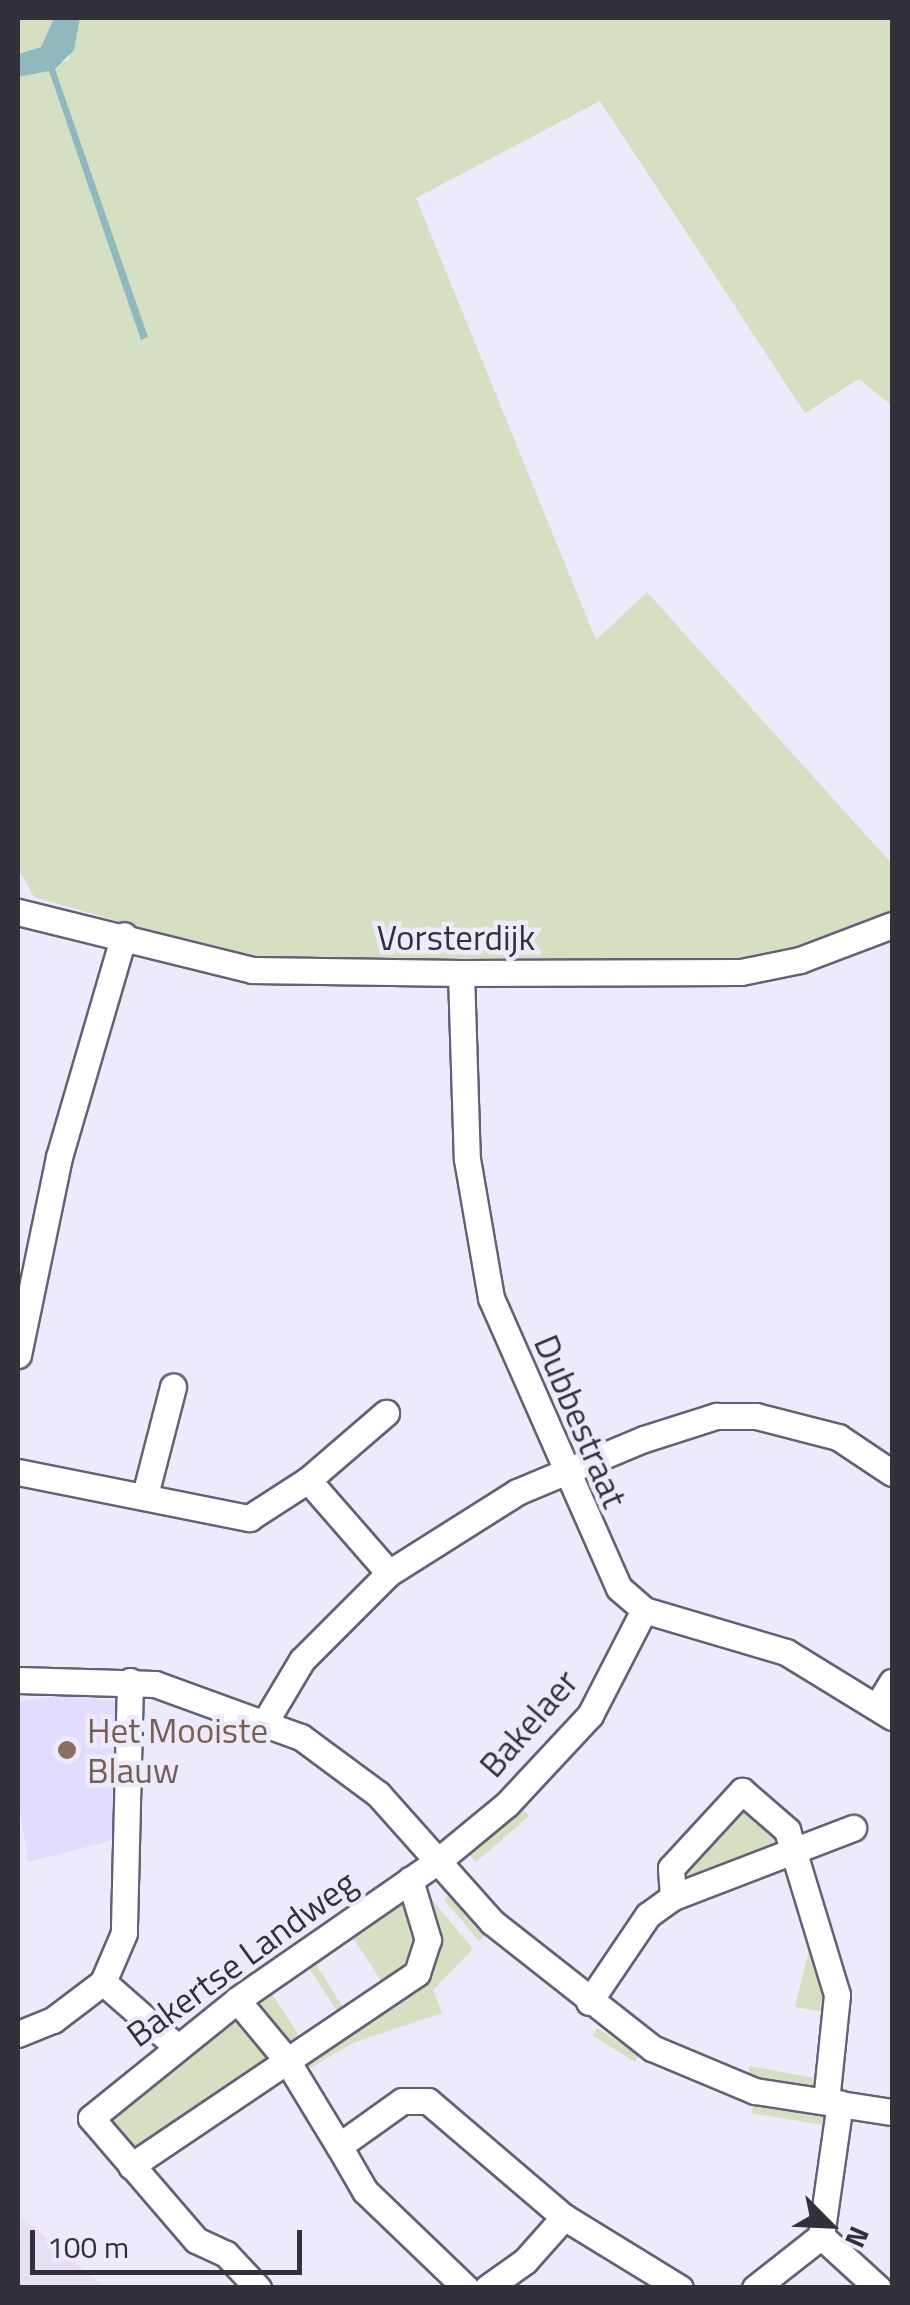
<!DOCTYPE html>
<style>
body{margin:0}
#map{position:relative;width:910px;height:2305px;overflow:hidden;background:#edebfb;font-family:"Titillium Web",sans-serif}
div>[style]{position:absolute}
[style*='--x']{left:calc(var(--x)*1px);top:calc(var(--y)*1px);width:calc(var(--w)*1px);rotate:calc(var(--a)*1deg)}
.built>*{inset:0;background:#e2dcff}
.industrial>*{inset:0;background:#e9def3}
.green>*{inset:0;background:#d4e0c1}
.water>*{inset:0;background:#8fb9bf}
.roads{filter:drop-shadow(2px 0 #646077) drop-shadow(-2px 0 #646077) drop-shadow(0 2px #646077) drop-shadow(0 -2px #646077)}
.minor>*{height:25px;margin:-12.5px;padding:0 12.5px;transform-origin:12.5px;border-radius:12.5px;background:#fff}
.dots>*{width:28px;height:28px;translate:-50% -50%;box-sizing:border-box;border:5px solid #edebfb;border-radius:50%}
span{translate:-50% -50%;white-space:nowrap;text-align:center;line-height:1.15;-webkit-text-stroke:9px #edebfb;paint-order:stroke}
.street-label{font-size:35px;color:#32303b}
.education-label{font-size:35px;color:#785e54}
.left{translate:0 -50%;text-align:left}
.frame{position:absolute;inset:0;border:20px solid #32303b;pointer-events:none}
.north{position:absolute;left:780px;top:2175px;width:100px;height:100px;-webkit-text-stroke:8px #edebfb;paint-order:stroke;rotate:114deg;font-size:28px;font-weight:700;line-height:40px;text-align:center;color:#32303b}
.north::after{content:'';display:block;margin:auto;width:35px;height:45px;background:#32303b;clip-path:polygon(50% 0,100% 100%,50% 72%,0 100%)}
.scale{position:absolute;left:30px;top:2230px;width:272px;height:45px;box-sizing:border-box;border:5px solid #32303b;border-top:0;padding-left:12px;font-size:30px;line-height:35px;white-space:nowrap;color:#32303b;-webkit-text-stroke:8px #edebfb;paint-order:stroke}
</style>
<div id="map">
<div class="built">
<i style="clip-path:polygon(64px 1695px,118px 1702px,114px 1840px,28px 1862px,18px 1797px,18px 1702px)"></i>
</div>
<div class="industrial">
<i style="clip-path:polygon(22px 2217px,78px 2265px,105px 2287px,18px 2287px)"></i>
</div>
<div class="green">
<i style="clip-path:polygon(18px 18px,54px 18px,41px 47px,18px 54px)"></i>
<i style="clip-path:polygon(80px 18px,892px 18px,892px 406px,859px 379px,805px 413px,600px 101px,416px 198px,596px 640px,647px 592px,892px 864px,892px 913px,794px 950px,725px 961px,452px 961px,243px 957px,34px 897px,18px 868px,18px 77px,68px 60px)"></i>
<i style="clip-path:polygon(518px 1803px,529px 1816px,476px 1862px,465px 1850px)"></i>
<i style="clip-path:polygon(744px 1805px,773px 1827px,777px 1846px,686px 1881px,683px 1871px)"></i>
<i style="clip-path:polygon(419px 1884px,473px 1949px,433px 1990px,442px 2013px,355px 2042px,305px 2071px,314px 2044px,435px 1963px)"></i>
<i style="clip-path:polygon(407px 1889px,424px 1952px,386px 1988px,348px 1930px)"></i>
<i style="clip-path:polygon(449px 1895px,485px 1936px,479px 1941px,444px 1900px)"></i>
<i style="clip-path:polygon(812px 1937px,829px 2013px,795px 2007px)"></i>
<i style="clip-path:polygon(310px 1955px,345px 2010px,339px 2014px,307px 1965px)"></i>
<i style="clip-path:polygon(267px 1986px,301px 2039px,286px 2050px,254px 2004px)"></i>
<i style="clip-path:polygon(239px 2015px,274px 2056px,132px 2157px,109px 2120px,115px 2108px,223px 2017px)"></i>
<i style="clip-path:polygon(597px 2028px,639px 2055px,635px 2062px,593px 2036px)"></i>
<i style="clip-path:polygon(750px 2066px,820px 2079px,819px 2093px,747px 2078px)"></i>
<i style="clip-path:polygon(754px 2105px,837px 2116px,835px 2127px,751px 2113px)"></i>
</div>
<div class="water">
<i style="clip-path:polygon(54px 18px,80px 18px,74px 50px,55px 69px,148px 337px,141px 340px,49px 71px,18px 77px,18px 54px,41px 47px)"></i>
</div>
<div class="roads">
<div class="minor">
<i style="--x:18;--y:912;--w:241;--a:13.9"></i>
<i style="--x:252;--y:970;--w:209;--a:0.8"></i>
<i style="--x:461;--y:973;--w:280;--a:-0.2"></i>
<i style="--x:741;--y:972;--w:60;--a:-11.5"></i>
<i style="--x:800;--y:960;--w:98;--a:-20.8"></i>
<i style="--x:461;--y:973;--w:186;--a:88.2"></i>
<i style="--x:467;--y:1159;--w:141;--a:80.2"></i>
<i style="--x:491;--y:1298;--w:317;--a:66.2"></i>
<i style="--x:619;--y:1588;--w:33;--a:41"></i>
<i style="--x:644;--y:1610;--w:148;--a:16.5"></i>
<i style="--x:786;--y:1652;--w:124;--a:31.5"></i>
<i style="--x:18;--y:1355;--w:202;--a:-78.3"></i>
<i style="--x:59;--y:1157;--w:231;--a:-73.7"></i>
<i style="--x:18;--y:1472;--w:236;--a:11.3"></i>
<i style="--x:249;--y:1518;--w:70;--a:-32.8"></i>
<i style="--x:308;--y:1480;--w:103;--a:-40.7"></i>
<i style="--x:308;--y:1480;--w:123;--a:48.9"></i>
<i style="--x:145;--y:1495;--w:112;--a:-75.5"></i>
<i style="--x:18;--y:1680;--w:137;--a:1.7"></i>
<i style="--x:155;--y:1684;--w:155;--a:20"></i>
<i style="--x:301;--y:1737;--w:96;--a:36.5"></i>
<i style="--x:378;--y:1794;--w:171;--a:48.3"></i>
<i style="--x:492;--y:1922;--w:204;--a:38.2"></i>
<i style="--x:652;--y:2048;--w:112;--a:22.7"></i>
<i style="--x:755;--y:2091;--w:139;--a:8.7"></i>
<i style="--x:130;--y:1681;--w:252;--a:91.4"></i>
<i style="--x:124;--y:1933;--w:53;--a:113.2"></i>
<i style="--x:103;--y:1982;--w:97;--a:41.2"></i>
<i style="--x:878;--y:1705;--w:27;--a:-59"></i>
<i style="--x:265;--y:1722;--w:72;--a:-59.2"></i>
<i style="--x:302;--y:1660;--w:123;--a:-45"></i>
<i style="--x:389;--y:1573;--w:151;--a:-32.3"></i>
<i style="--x:517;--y:1492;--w:138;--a:-22.7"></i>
<i style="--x:644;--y:1439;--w:76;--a:-17.7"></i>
<i style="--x:716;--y:1416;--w:40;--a:0"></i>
<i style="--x:756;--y:1416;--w:85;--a:14.4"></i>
<i style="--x:838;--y:1437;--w:65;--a:33.7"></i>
<i style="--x:673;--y:1897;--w:29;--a:-94"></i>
<i style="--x:671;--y:1868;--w:105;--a:-47.3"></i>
<i style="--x:742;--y:1791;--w:60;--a:40.9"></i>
<i style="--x:787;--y:1830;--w:172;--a:73.1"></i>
<i style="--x:837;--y:1995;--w:107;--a:95.9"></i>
<i style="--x:237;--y:2000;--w:77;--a:50.3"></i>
<i style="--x:286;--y:2059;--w:102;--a:58.7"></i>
<i style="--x:339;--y:2146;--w:77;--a:-35.5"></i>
<i style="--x:402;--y:2101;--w:26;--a:0"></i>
<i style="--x:428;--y:2101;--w:179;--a:40.5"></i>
<i style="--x:564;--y:2217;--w:136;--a:31.5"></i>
<i style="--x:589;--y:2002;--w:105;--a:-55.9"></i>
<i style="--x:648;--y:1915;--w:31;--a:-36"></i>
<i style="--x:673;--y:1897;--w:193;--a:-21"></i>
<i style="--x:18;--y:2034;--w:38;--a:-22"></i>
<i style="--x:53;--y:2020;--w:63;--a:-37.2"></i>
<i style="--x:339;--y:2146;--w:52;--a:60"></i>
<i style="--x:365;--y:2191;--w:140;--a:43.8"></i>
<i style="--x:131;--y:2166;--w:345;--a:-34"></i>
<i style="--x:417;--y:1973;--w:35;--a:-72"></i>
<i style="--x:428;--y:1940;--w:63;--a:-106.7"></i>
<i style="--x:821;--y:2236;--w:77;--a:42.4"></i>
<i style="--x:258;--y:2288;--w:47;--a:-133.3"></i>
<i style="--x:226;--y:2254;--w:33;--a:-155"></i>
<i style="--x:196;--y:2240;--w:161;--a:-130.7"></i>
<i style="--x:91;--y:2118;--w:188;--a:-38.9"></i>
<i style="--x:237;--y:2000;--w:244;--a:-34.7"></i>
<i style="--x:438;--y:1861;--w:89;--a:-39.6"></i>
<i style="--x:507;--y:1804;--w:122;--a:-47"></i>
<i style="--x:590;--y:1715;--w:118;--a:-62.8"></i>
<i style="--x:487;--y:2288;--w:47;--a:-35.4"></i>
<i style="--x:525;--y:2261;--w:59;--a:-48.4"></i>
<i style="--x:755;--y:2288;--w:84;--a:-38.2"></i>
<i style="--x:821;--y:2236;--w:134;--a:-81.9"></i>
</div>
</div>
<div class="dots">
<i style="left:67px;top:1750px;background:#8d6e63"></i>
</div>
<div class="street-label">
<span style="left:456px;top:937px">Vorsterdijk</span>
<span style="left:581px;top:1421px;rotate:67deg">Dubbestraat</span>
<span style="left:528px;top:1723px;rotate:-49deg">Bakelaer</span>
<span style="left:241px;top:1958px;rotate:-36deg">Bakertse Landweg</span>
</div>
<div class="education-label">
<span class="left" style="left:87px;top:1750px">Het Mooiste<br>Blauw</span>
</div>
<div class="frame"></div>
<div class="north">N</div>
<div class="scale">100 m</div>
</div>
